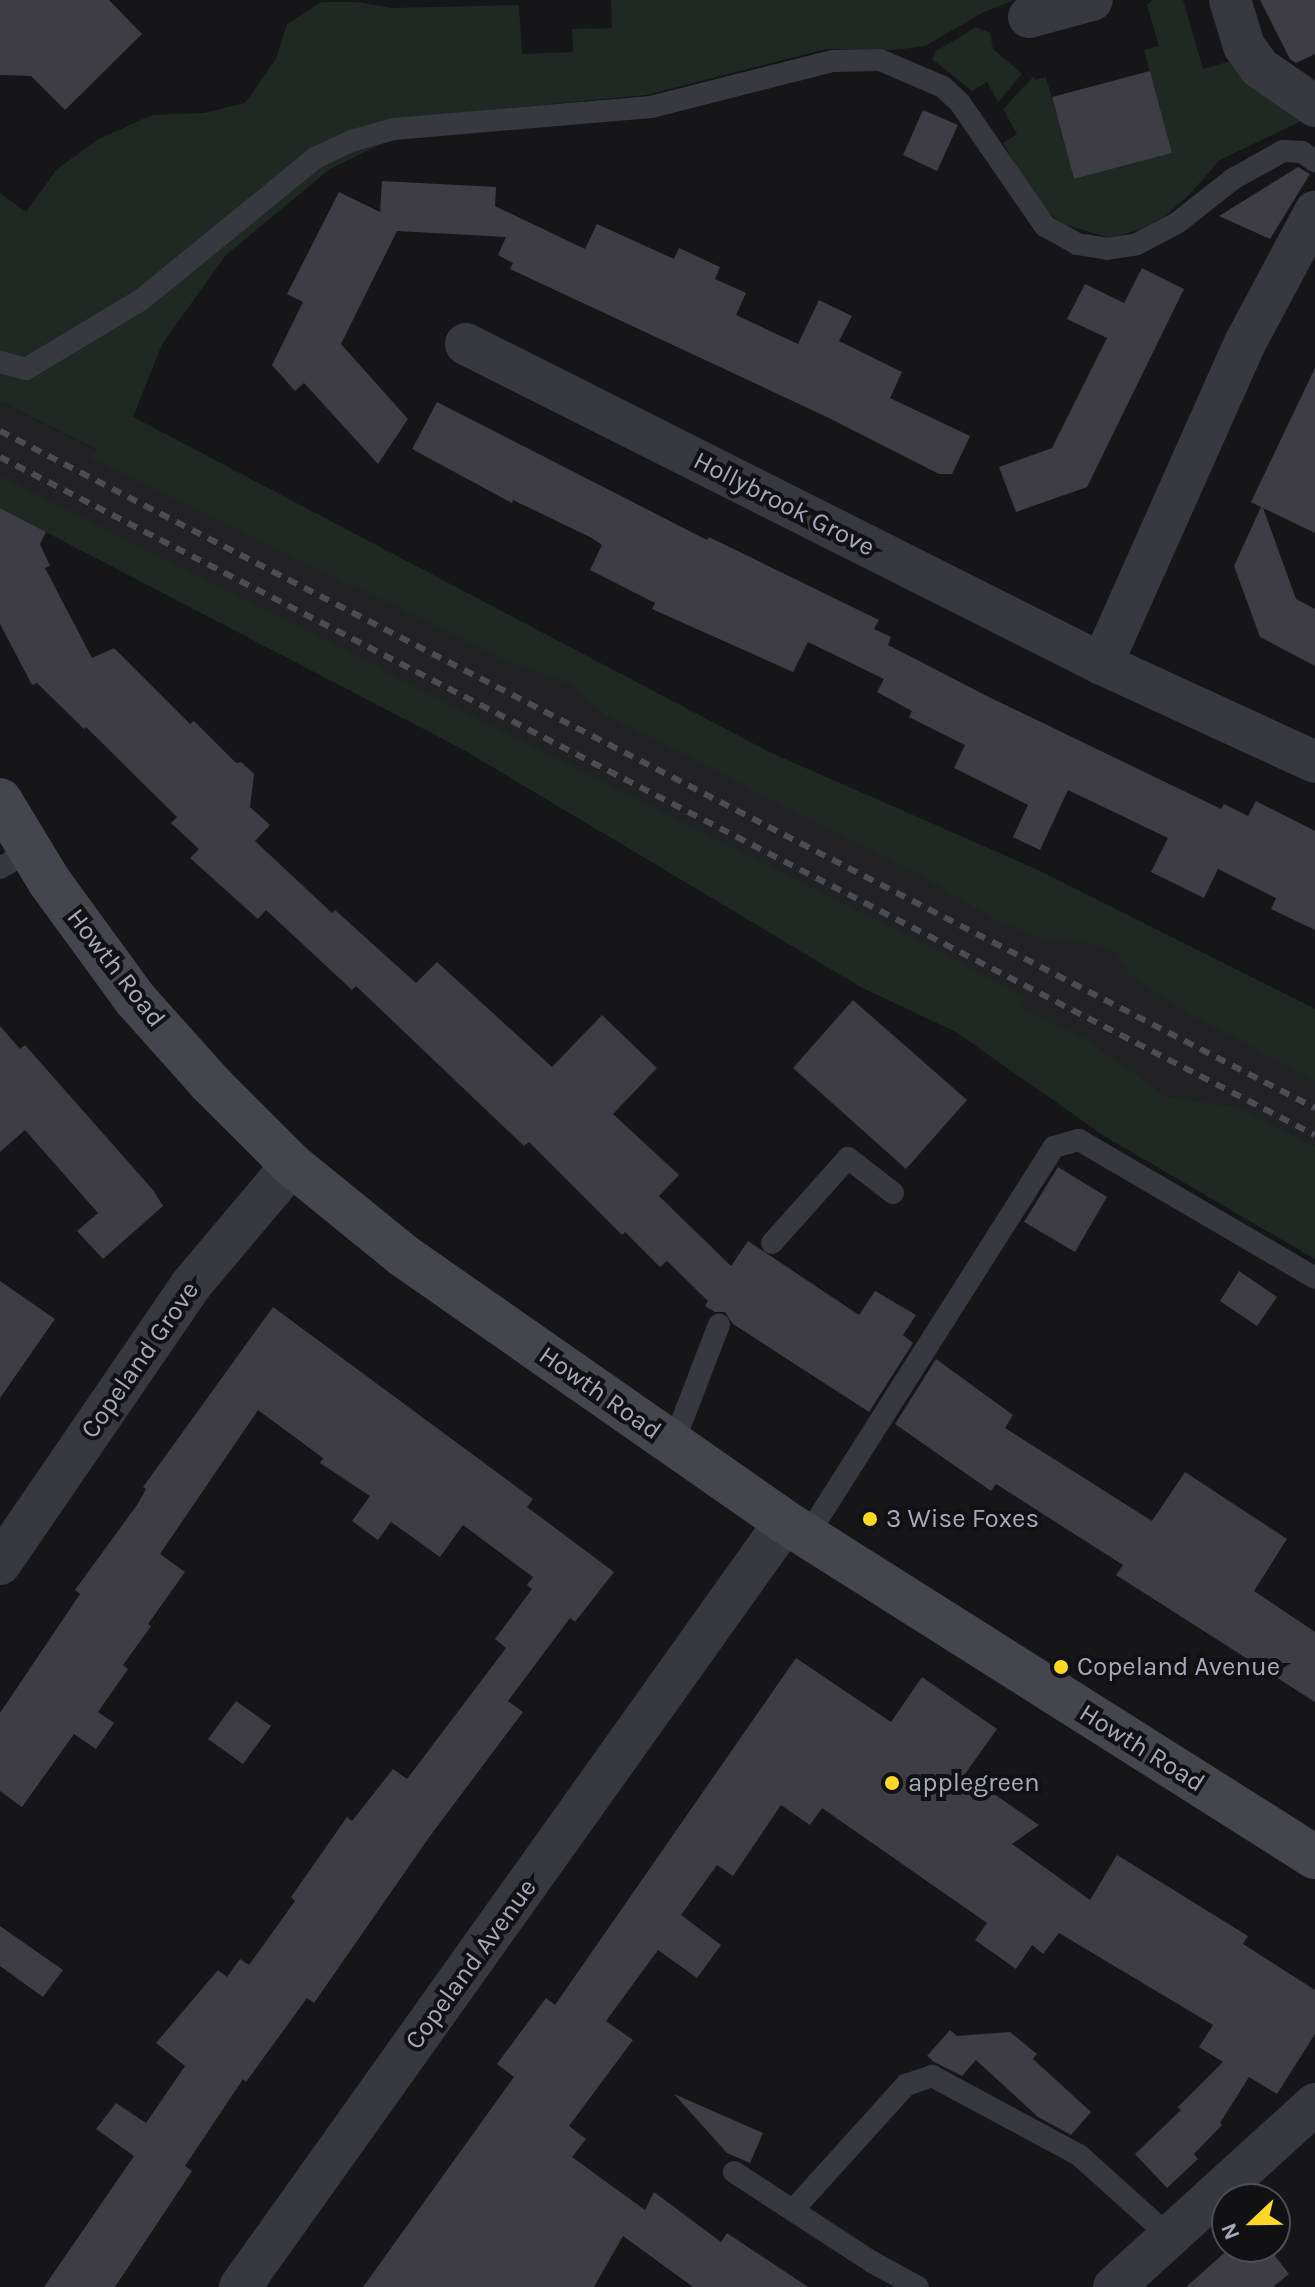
<!DOCTYPE html>
<style>
body{margin:0}
#map{position:relative;width:1315px;height:2287px;overflow:hidden;background:#161618;font-family:Karla,sans-serif}
div>[style]{position:absolute}
[style*='--x']{left:calc(var(--x)*1px);top:calc(var(--y)*1px);width:calc(var(--w)*1px);rotate:calc(var(--a)*1deg)}
.built>*{inset:0;background:#222225}
.green>*{inset:0;background:#1f2822}
.building>*{inset:0;background:#3d3d43}
.service>*{height:22px;margin:-11px;padding:0 11px;transform-origin:11px;border-radius:11px;background:#38383f}
.minor>*{height:42px;margin:-21px;padding:0 21px;transform-origin:21px;border-radius:21px;background:#38383f}
.secondary>*{height:44px;margin:-22px;padding:0 22px;transform-origin:22px;border-radius:22px;background:#44454d}
.rail>*{height:6px;margin-top:-3px;transform-origin:0;background:repeating-linear-gradient(90deg,#4b4c54 0 10px,transparent 0 18px)}
.dots>*{width:22px;height:22px;translate:-50% -50%;box-sizing:border-box;border:4px solid #111113;border-radius:50%}
span{translate:-50% -50%;white-space:nowrap;text-align:center;line-height:1.15;-webkit-text-stroke:8px #111113;paint-order:stroke}
.street-label{font-size:26px;color:#a7a9b9}
.poi-label{font-size:26px;color:#a7a9b9}
.left{translate:0 -50%;text-align:left}
.north{position:absolute;left:1211px;top:2183px;width:80px;height:80px;box-sizing:border-box;background:#111113;border:2px solid #4d4e55;border-radius:50%;rotate:248deg;font-size:22px;font-weight:700;line-height:32px;text-align:center;color:#a7a9b9}
.north::after{content:'';display:block;margin:auto;width:28px;height:36px;background:#ffd827;clip-path:polygon(50% 0,100% 100%,50% 72%,0 100%)}
</style>
<div id="map">
<div class="built">
<i style="clip-path:polygon(0 401px,98px 451px,133px 417px,769px 752px,1040px 871px,1315px 1009px,1315px 1259px,1106px 1137px,956px 1032px,861px 987px,464px 750px,0 508px)"></i>
</div>
<div class="green">
<i style="clip-path:polygon(611px 0,1014px 0,984px 12px,925px 46px,895px 50px,826px 49px,646px 95px,394px 119px,392px 139px,330px 169px,226px 255px,162px 344px,133px 417px,769px 752px,1040px 871px,1315px 1009px,1315px 1081px,1188px 1013px,1129px 975px,1115px 951px,1077px 941px,1046px 941px,998px 921px,916px 873px,604px 714px,570px 684px,503px 659px,89px 457px,97px 450px,0 401px,0 193px,26px 212px,57px 169px,99px 139px,152px 115px,204px 113px,245px 103px,276px 59px,287px 24px,321px 2px,357px 2px,392px 8px,519px 5px,522px 54px,573px 52px,572px 29px,612px 28px)"></i>
<i style="clip-path:polygon(1153px 0,1183px 0,1203px 69px,1234px 60px,1303px 120px,1220px 160px,1189px 195px,1165px 216px,1139px 230px,1110px 238px,1063px 224px,1041px 207px,1003px 143px,1017px 134px,1003px 109px,1034px 76px,1035px 80px,1046px 77px,1074px 179px,1172px 153px,1144px 50px,1159px 46px,1147px 5px)"></i>
<i style="clip-path:polygon(976px 27px,990px 33px,993px 49px,1022px 74px,998px 102px,987px 82px,972px 91px,932px 59px,935px 52px)"></i>
<i style="clip-path:polygon(0 476px,1026px 996px,1020px 1007px,1085px 1039px,1167px 1097px,1239px 1108px,1315px 1147px,1315px 1259px,1106px 1137px,956px 1032px,861px 987px,464px 750px,0 508px)"></i>
</div>
<div class="building">
<i style="clip-path:polygon(0 0,109px 0,142px 34px,65px 110px,31px 76px,0 75px)"></i>
<i style="clip-path:polygon(1260px 0,1315px 0,1315px 54px,1296px 63px,1290px 59px)"></i>
<i style="clip-path:polygon(1150px 71px,1172px 153px,1074px 179px,1052px 97px)"></i>
<i style="clip-path:polygon(923px 110px,958px 125px,937px 171px,903px 155px)"></i>
<i style="clip-path:polygon(1298px 167px,1310px 174px,1270px 239px,1219px 216px)"></i>
<i style="clip-path:polygon(382px 181px,496px 187px,495px 206px,585px 249px,597px 224px,674px 259px,679px 248px,720px 267px,715px 279px,746px 293px,736px 315px,798px 344px,819px 300px,852px 316px,839px 341px,902px 372px,890px 398px,970px 436px,952px 474px,939px 474px,827px 417px,510px 269px,513px 263px,498px 255px,506px 237px,397px 231px,341px 344px,408px 419px,378px 464px,304px 383px,295px 391px,272px 365px,303px 302px,287px 294px,339px 192px,380px 212px)"></i>
<i style="clip-path:polygon(1142px 268px,1184px 289px,1087px 487px,1016px 512px,999px 467px,1052px 448px,1107px 338px,1067px 319px,1085px 284px,1124px 303px)"></i>
<i style="clip-path:polygon(1315px 368px,1315px 533px,1263px 508px,1296px 599px,1315px 609px,1315px 666px,1260px 637px,1234px 566px,1261px 507px,1251px 502px)"></i>
<i style="clip-path:polygon(437px 402px,707px 540px,709px 537px,879px 620px,874px 629px,891px 637px,888px 645px,989px 697px,1221px 809px,1224px 804px,1248px 816px,1256px 801px,1315px 831px,1315px 930px,1271px 909px,1276px 898px,1218px 869px,1204px 898px,1151px 872px,1168px 838px,1068px 790px,1040px 850px,1013px 837px,1028px 805px,954px 768px,965px 745px,909px 717px,912px 711px,877px 692px,884px 679px,808px 642px,793px 672px,652px 609px,655px 603px,590px 570px,602px 545px,592px 538px,513px 500px,512px 503px,412px 449px)"></i>
<i style="clip-path:polygon(0 508px,46px 532px,40px 544px,50px 566px,45px 568px,92px 658px,114px 648px,190px 724px,194px 721px,236px 763px,241px 762px,254px 774px,250px 807px,270px 825px,255px 841px,332px 913px,335px 910px,416px 983px,437px 962px,552px 1067px,602px 1015px,657px 1068px,613px 1114px,679px 1175px,659px 1196px,731px 1266px,748px 1241px,859px 1315px,875px 1291px,916px 1315px,903px 1335px,913px 1343px,869px 1412px,733px 1324px,725px 1312px,715px 1312px,705px 1306px,708px 1301px,667px 1261px,660px 1267px,625px 1232px,622px 1235px,529px 1142px,524px 1146px,356px 986px,352px 990px,266px 910px,258px 919px,190px 858px,199px 849px,171px 823px,177px 817px,86px 727px,84px 729px,37px 683px,32px 685px,0 624px)"></i>
<i style="clip-path:polygon(853px 1000px,967px 1100px,906px 1169px,793px 1068px)"></i>
<i style="clip-path:polygon(0 1026px,20px 1049px,25px 1045px,153px 1190px,163px 1206px,103px 1259px,77px 1231px,98px 1213px,25px 1130px,0 1152px)"></i>
<i style="clip-path:polygon(1058px 1167px,1107px 1197px,1075px 1252px,1024px 1222px)"></i>
<i style="clip-path:polygon(1239px 1271px,1277px 1297px,1257px 1326px,1220px 1301px)"></i>
<i style="clip-path:polygon(0 1281px,55px 1319px,0 1398px)"></i>
<i style="clip-path:polygon(273px 1307px,533px 1499px,527px 1507px,614px 1572px,575px 1622px,570px 1618px,508px 1701px,523px 1712px,430px 1836px,314px 2003px,307px 1998px,246px 2082px,243px 2079px,185px 2166px,192px 2171px,115px 2287px,44px 2287px,134px 2156px,96px 2129px,116px 2103px,146px 2123px,185px 2066px,156px 2043px,218px 1970px,227px 1977px,240px 1959px,249px 1965px,295px 1901px,291px 1897px,347px 1817px,352px 1821px,393px 1769px,407px 1779px,506px 1648px,495px 1639px,532px 1589px,527px 1585px,533px 1577px,463px 1525px,440px 1557px,391px 1522px,378px 1540px,352px 1521px,370px 1496px,320px 1463px,323px 1458px,258px 1410px,160px 1554px,185px 1572px,148px 1624px,151px 1626px,123px 1665px,128px 1669px,98px 1712px,114px 1723px,96px 1749px,74px 1734px,22px 1807px,0 1791px,0 1713px,80px 1594px,75px 1590px,137px 1505px,146px 1489px,143px 1487px)"></i>
<i style="clip-path:polygon(936px 1359px,1013px 1415px,1005px 1428px,1152px 1521px,1185px 1472px,1287px 1539px,1254px 1591px,1315px 1632px,1315px 1702px,1116px 1575px,1123px 1565px,996px 1484px,991px 1491px,895px 1424px)"></i>
<i style="clip-path:polygon(796px 1658px,891px 1722px,922px 1677px,997px 1729px,965px 1774px,1039px 1825px,1012px 1844px,1090px 1900px,1117px 1855px,1248px 1936px,1243px 1944px,1315px 1990px,1315px 2034px,1277px 2094px,1249px 2077px,1220px 2123px,1222px 2125px,1194px 2154px,1198px 2159px,1167px 2188px,1135px 2154px,1181px 2110px,1178px 2107px,1223px 2062px,1199px 2047px,1213px 2025px,1059px 1933px,1043px 1954px,1032px 1945px,1016px 1969px,975px 1940px,987px 1923px,822px 1808px,810px 1825px,781px 1805px,733px 1876px,717px 1865px,681px 1915px,721px 1945px,697px 1978px,658px 1950px,606px 2021px,633px 2040px,569px 2126px,586px 2139px,572px 2157px,645px 2210px,654px 2192px,721px 2242px,727px 2233px,808px 2287px,693px 2287px,623px 2236px,594px 2287px,363px 2287px,514px 2077px,497px 2064px,546px 1998px,555px 2005px)"></i>
<i style="clip-path:polygon(236px 1701px,271px 1726px,243px 1764px,208px 1739px)"></i>
<i style="clip-path:polygon(0 1926px,63px 1970px,43px 1997px,0 1966px)"></i>
<i style="clip-path:polygon(950px 2030px,957px 2036px,1010px 2032px,1037px 2054px,1033px 2059px,1091px 2112px,1071px 2135px,1038px 2117px,976px 2060px,962px 2076px,934px 2062px,927px 2056px)"></i>
<i style="clip-path:polygon(674px 2094px,763px 2133px,750px 2163px,727px 2153px)"></i>
<i style="clip-path:polygon(1231px 2247px,1268px 2247px,1289px 2274px,1273px 2287px,1186px 2287px)"></i>
</div>
<div class="service">
<i style="--x:0;--y:362;--w:27;--a:15"></i>
<i style="--x:26;--y:369;--w:134;--a:-31"></i>
<i style="--x:141;--y:300;--w:225;--a:-39.2"></i>
<i style="--x:315;--y:158;--w:40;--a:-25"></i>
<i style="--x:351;--y:141;--w:45;--a:-15.6"></i>
<i style="--x:394;--y:129;--w:258;--a:-4.9"></i>
<i style="--x:651;--y:107;--w:188;--a:-14.2"></i>
<i style="--x:833;--y:61;--w:47;--a:-1.2"></i>
<i style="--x:880;--y:60;--w:69;--a:23.2"></i>
<i style="--x:943;--y:87;--w:23;--a:43"></i>
<i style="--x:960;--y:103;--w:150;--a:55.4"></i>
<i style="--x:1045;--y:226;--w:37;--a:29"></i>
<i style="--x:1077;--y:244;--w:30;--a:9"></i>
<i style="--x:1107;--y:249;--w:30;--a:-9"></i>
<i style="--x:1137;--y:244;--w:45;--a:-27.7"></i>
<i style="--x:1177;--y:223;--w:71;--a:-38.2"></i>
<i style="--x:1233;--y:179;--w:57;--a:-29.2"></i>
<i style="--x:1283;--y:151;--w:19;--a:3"></i>
<i style="--x:1302;--y:152;--w:16;--a:35"></i>
<i style="--x:0;--y:868;--w:35;--a:-31"></i>
<i style="--x:772;--y:1243;--w:114;--a:-48.2"></i>
<i style="--x:848;--y:1158;--w:57;--a:37.9"></i>
<i style="--x:673;--y:1444;--w:128;--a:-68.9"></i>
<i style="--x:807;--y:1536;--w:461;--a:-57.6"></i>
<i style="--x:1054;--y:1147;--w:26;--a:-16"></i>
<i style="--x:1079;--y:1140;--w:273;--a:30.3"></i>
<i style="--x:734;--y:2172;--w:165;--a:33.1"></i>
<i style="--x:872;--y:2262;--w:52;--a:28.5"></i>
<i style="--x:793;--y:2210;--w:169;--a:-47.9"></i>
<i style="--x:906;--y:2085;--w:28;--a:-19"></i>
<i style="--x:932;--y:2076;--w:167;--a:28.3"></i>
<i style="--x:1079;--y:2155;--w:122;--a:42"></i>
</div>
<div class="minor">
<i style="--x:1230;--y:0;--w:48;--a:73.1"></i>
<i style="--x:1244;--y:46;--w:27;--a:54"></i>
<i style="--x:1260;--y:68;--w:67;--a:34.6"></i>
<i style="--x:1029;--y:17;--w:65;--a:-15.1"></i>
<i style="--x:466;--y:344;--w:712;--a:26.71"></i>
<i style="--x:1102;--y:664;--w:234;--a:24.7"></i>
<i style="--x:1102;--y:664;--w:351;--a:-66"></i>
<i style="--x:1245;--y:343;--w:149;--a:-61.9"></i>
<i style="--x:0;--y:1564;--w:337;--a:-55.6"></i>
<i style="--x:190;--y:1286;--w:158;--a:-49.9"></i>
<i style="--x:240;--y:2287;--w:939;--a:-54.53"></i>
<i style="--x:1114;--y:2287;--w:272;--a:-42.3"></i>
</div>
<div class="secondary">
<i style="--x:0;--y:800;--w:95;--a:58.8"></i>
<i style="--x:49;--y:881;--w:146;--a:53.9"></i>
<i style="--x:135;--y:999;--w:113;--a:48.2"></i>
<i style="--x:210;--y:1083;--w:116;--a:45"></i>
<i style="--x:292;--y:1165;--w:144;--a:39.1"></i>
<i style="--x:404;--y:1256;--w:465;--a:34.9"></i>
<i style="--x:785;--y:1522;--w:627;--a:32.3"></i>
</div>
<div class="rail">
<i style="--x:0;--y:431;--w:1479;--a:27.24"></i>
<i style="--x:0;--y:457;--w:1479;--a:27.28"></i>
</div>
<div class="dots">
<i style="left:870px;top:1519px;background:#ffd827"></i>
<i style="left:1061px;top:1667px;background:#ffd827"></i>
<i style="left:892px;top:1783px;background:#ffd827"></i>
</div>
<div class="street-label">
<span style="left:784px;top:504px;rotate:27deg">Hollybrook Grove</span>
<span style="left:116px;top:968px;rotate:52deg">Howth Road</span>
<span style="left:140px;top:1360px;rotate:-55deg">Copeland Grove</span>
<span style="left:600px;top:1393px;rotate:35deg">Howth Road</span>
<span style="left:1142px;top:1748px;rotate:32deg">Howth Road</span>
<span style="left:471px;top:1964px;rotate:-54deg">Copeland Avenue</span>
</div>
<div class="poi-label">
<span class="left" style="left:886px;top:1519px">3 Wise Foxes</span>
<span class="left" style="left:1077px;top:1667px">Copeland Avenue</span>
<span class="left" style="left:908px;top:1783px">applegreen</span>
</div>
<div class="north">N</div>
</div>
